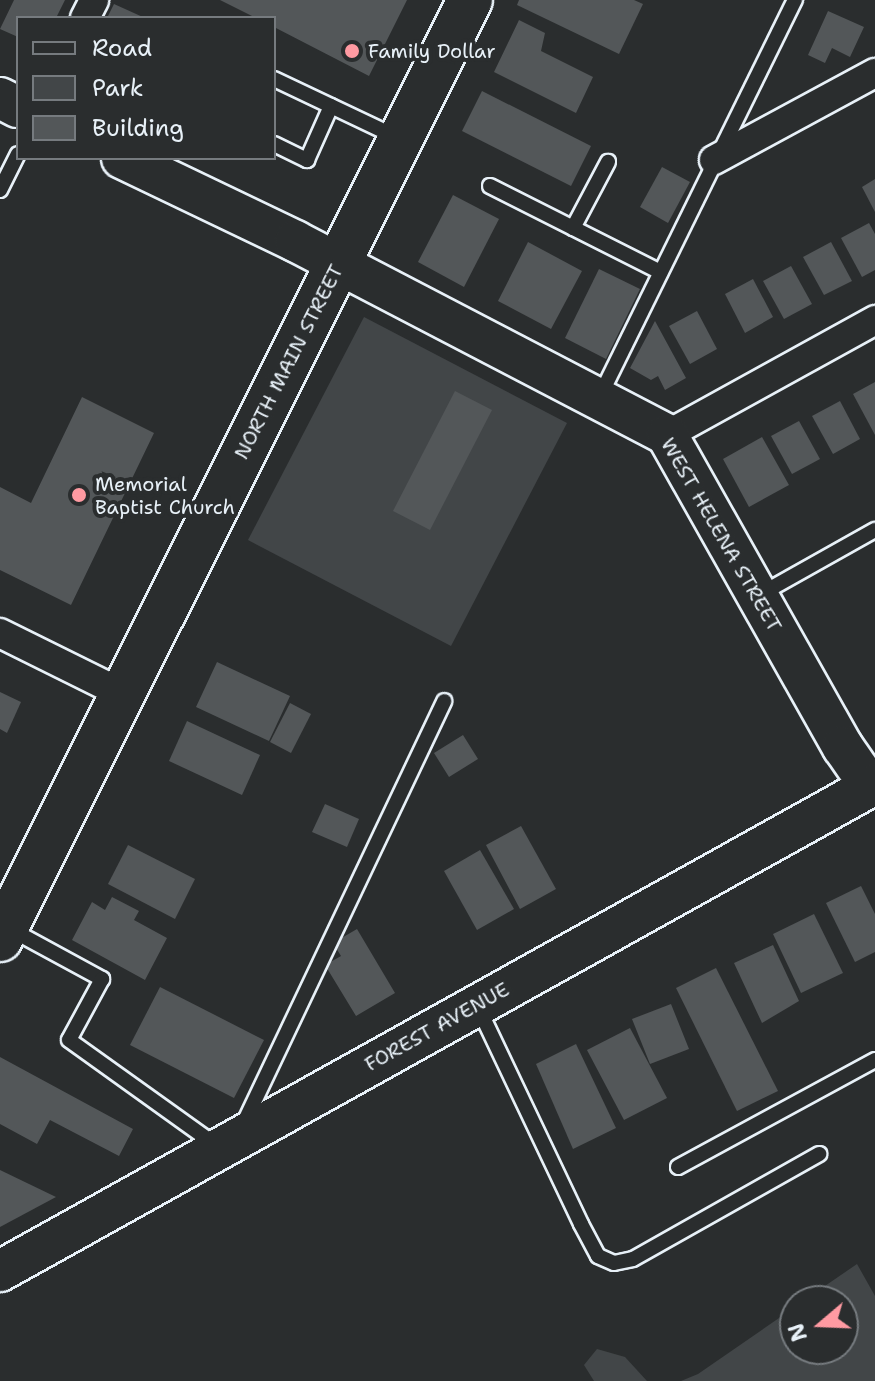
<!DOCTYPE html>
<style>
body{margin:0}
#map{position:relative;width:875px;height:1381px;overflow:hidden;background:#2a2d2e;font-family:"Shantell Sans",sans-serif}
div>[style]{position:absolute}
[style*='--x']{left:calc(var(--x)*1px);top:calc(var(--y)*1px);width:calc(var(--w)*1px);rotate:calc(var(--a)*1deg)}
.green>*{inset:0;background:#424648}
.building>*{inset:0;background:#535759}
.roads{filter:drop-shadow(2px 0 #e8f1f8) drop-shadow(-2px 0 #e8f1f8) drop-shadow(0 2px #e8f1f8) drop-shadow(0 -2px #e8f1f8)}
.lane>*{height:14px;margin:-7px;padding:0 7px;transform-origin:7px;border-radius:7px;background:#2a2d2e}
.street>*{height:28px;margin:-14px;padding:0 14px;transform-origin:14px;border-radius:14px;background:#2a2d2e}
.secondary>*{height:40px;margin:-20px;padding:0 20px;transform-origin:20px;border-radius:20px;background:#2a2d2e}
.primary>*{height:44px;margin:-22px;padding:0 22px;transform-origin:22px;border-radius:22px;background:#2a2d2e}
.dots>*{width:22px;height:22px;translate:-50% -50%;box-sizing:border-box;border:4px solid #2a2d2e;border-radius:50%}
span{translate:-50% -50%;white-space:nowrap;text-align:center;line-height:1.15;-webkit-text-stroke:8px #2a2d2e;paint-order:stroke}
.poi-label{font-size:20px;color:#e8f1f8}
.left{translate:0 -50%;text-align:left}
.street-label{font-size:20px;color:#e8f1f8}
.legend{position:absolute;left:16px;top:16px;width:260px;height:144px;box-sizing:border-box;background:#2a2d2e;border:2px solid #767b7f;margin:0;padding:10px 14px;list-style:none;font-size:24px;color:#e8f1f8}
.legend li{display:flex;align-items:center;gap:16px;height:40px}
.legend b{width:40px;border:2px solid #767b7f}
.north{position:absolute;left:779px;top:1285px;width:80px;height:80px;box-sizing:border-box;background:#2a2d2e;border:2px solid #767b7f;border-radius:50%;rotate:251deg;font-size:22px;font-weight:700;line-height:32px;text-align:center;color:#e8f1f8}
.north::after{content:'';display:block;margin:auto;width:28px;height:36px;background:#ff9aa2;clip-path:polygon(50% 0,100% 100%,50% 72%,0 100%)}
</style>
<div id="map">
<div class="green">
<i style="clip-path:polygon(364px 317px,567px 423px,451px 646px,248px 540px)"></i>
<i style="clip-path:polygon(857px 1264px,875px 1296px,875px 1381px,681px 1381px,698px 1374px,795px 1307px,795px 1349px,843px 1349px,843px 1301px,803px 1301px)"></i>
<i style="clip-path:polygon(597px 1349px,625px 1357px,647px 1381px,594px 1381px,584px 1365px)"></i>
</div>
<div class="building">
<i style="clip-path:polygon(14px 0,65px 0,56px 18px,18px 18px,18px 37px,0 29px)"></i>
<i style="clip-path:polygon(220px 0,407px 0,369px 76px,274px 27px,274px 18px,256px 18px)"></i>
<i style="clip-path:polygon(519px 0,634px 0,643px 4px,619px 54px,517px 5px)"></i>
<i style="clip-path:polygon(114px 4px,145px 18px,107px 18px)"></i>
<i style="clip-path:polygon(828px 11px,864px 27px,850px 57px,832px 48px,825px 63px,808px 55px)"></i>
<i style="clip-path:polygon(519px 20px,545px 33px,541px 51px,593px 77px,576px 113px,494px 72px)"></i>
<i style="clip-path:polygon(482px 91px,591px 146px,571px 186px,462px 131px)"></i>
<i style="clip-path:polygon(662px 167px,690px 182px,668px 223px,640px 207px)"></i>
<i style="clip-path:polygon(875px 179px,875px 212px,862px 187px)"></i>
<i style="clip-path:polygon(453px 195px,499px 219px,464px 287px,418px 262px)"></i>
<i style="clip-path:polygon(869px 223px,875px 234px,875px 270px,862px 277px,841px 238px)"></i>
<i style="clip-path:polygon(528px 242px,582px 271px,551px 329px,498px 301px)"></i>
<i style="clip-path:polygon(831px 242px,852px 281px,824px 295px,803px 257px)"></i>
<i style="clip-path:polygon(791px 266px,812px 304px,784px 319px,763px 281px)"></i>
<i style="clip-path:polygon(599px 269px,640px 289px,606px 359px,565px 338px)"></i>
<i style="clip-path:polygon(753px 279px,773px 317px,745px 333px,725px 294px)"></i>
<i style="clip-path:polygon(697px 311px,717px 349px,690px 364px,669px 326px)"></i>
<i style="clip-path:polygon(655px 321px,686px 378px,665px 390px,658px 376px,651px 380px,630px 368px)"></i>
<i style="clip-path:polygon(875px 382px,875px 435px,853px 394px)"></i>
<i style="clip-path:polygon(455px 391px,492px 410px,430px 530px,393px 511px)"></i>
<i style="clip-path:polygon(82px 397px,154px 433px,71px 605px,0 570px,0 487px,31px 503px)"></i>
<i style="clip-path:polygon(840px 401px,860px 439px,833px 454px,812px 416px)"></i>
<i style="clip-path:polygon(799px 421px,820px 459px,792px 474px,771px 436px)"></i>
<i style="clip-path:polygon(762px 437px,789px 485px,749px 507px,723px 459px)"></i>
<i style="clip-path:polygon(217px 662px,290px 696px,269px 741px,196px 707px)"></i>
<i style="clip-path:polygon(0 692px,21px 702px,7px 733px,0 729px)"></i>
<i style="clip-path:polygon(290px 703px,311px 714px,291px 753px,270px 742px)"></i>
<i style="clip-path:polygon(187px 721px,260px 755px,242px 795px,169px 761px)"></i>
<i style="clip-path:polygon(463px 735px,478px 759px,449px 777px,434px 753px)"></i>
<i style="clip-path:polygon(325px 804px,359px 819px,347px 847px,312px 832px)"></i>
<i style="clip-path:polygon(521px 826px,556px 889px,520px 909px,486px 845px)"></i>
<i style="clip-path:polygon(128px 845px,195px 879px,175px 919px,108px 884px)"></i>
<i style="clip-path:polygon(480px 850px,514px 909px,477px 930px,444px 871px)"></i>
<i style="clip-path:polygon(861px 886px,875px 914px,875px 952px,855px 962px,826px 903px)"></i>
<i style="clip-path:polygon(112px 897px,139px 911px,134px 920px,167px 938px,145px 980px,72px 940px,92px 902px,105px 910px)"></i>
<i style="clip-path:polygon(814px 914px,843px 973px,801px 993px,773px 934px)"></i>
<i style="clip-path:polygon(357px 929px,395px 993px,356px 1016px,325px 965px,341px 956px,333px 943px)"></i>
<i style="clip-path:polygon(773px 945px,799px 1001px,762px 1023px,734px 963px)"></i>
<i style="clip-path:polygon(716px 968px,778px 1091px,737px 1111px,676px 988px)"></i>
<i style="clip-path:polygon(160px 987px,264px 1040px,234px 1098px,130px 1045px)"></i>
<i style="clip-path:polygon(671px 1004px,689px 1049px,650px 1064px,632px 1019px)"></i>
<i style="clip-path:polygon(630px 1028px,667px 1098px,624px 1120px,587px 1050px)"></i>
<i style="clip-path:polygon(576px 1044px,616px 1128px,573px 1149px,536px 1064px)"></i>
<i style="clip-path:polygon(0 1057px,133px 1129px,119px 1156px,50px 1120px,37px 1144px,0 1124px)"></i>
<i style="clip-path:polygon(0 1170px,56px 1197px,0 1227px)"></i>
</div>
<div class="roads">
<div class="lane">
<i style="--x:274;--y:79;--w:135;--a:25.4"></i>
<i style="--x:274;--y:144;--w:37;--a:26"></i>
<i style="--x:307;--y:160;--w:59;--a:-66"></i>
<i style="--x:490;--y:186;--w:191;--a:26.8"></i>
<i style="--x:0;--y:190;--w:40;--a:-63.4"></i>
<i style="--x:573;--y:228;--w:75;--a:-62.1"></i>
<i style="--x:599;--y:398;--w:444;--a:-63.8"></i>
<i style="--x:761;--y:594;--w:131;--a:-29.3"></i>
<i style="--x:10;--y:929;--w:105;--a:28.5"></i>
<i style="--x:102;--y:979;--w:69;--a:118.4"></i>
<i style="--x:69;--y:1040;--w:182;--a:35.6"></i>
<i style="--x:479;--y:1009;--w:238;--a:64.6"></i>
<i style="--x:581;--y:1224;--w:36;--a:62"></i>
<i style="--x:598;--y:1256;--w:17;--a:24"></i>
<i style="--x:614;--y:1263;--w:19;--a:-12"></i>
<i style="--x:633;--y:1259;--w:214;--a:-29.4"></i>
<i style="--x:244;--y:1123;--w:467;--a:-64.6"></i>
<i style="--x:678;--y:1167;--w:224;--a:-28.5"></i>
</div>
<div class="street">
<i style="--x:85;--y:18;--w:20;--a:-63"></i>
<i style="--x:714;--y:160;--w:183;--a:-28.4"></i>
<i style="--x:667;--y:435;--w:238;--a:-28.9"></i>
<i style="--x:0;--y:633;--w:137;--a:26.4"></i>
</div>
<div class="secondary">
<i style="--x:0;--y:98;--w:20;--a:27"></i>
<i style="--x:122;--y:158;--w:192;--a:25.6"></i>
<i style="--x:295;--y:241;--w:420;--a:27.5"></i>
<i style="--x:667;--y:435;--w:358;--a:60.6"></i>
<i style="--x:843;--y:747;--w:47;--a:55.3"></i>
<i style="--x:0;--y:1271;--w:1001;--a:-29.1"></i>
</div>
<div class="primary">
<i style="--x:0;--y:939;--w:1050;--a:-63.41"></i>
</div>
</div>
<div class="dots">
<i style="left:352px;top:51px;background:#ff9aa2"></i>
<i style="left:79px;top:495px;background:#ff9aa2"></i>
</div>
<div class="poi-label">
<span class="left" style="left:368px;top:51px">Family Dollar</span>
<span class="left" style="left:95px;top:496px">Memorial<br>Baptist Church</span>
</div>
<div class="street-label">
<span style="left:289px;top:362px;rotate:-63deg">NORTH MAIN STREET</span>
<span style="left:721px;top:535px;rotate:60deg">WEST HELENA STREET</span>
<span style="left:437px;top:1027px;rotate:-29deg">FOREST AVENUE</span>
</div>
<ul class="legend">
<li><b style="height:10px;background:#2a2d2e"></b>Road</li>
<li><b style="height:22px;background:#424648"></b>Park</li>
<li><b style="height:22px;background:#535759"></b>Building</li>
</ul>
<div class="north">N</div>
</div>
